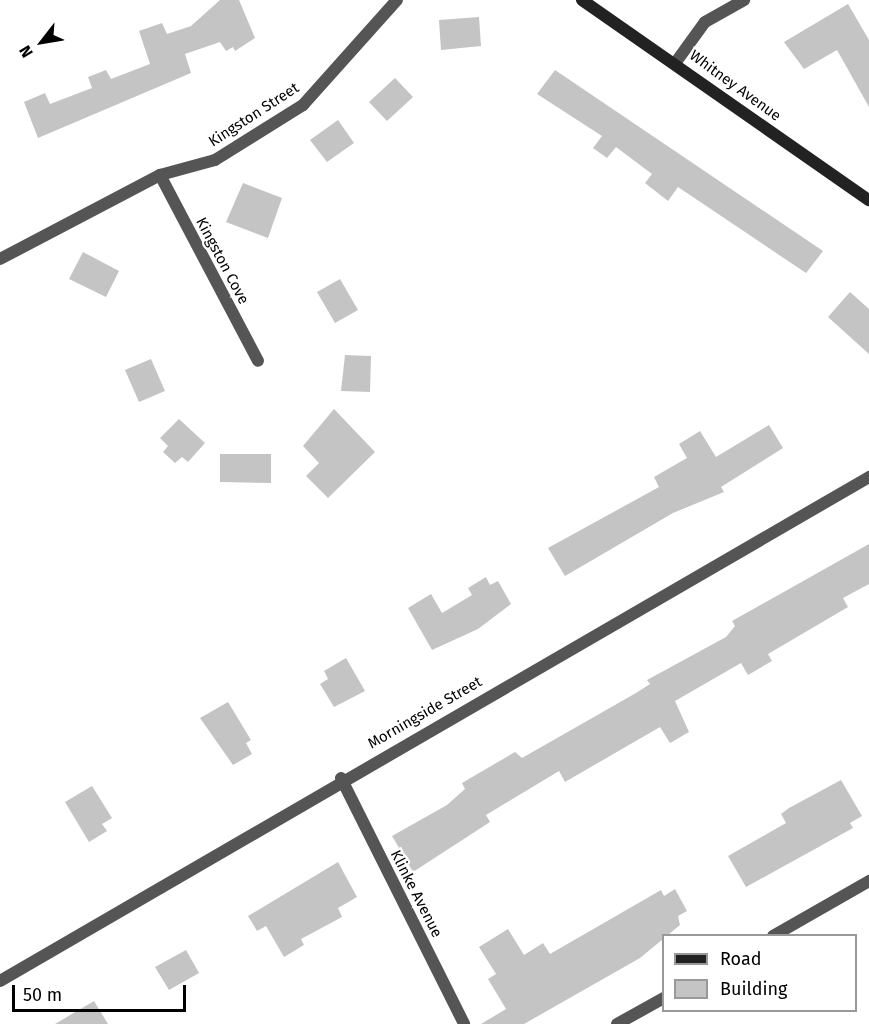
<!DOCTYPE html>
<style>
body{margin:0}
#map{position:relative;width:869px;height:1024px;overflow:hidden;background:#fff;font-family:"Fira Sans",sans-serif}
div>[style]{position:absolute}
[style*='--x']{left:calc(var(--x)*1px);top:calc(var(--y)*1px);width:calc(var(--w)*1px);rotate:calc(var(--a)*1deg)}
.building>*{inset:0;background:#c4c4c4}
.street>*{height:12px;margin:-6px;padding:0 6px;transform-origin:6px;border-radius:6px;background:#555}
.secondary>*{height:12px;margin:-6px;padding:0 6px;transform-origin:6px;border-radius:6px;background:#222}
span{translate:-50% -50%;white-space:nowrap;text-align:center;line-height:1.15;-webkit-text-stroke:4.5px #fff;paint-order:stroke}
.street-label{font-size:15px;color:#000}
.legend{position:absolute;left:662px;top:934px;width:195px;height:78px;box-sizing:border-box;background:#fff;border:2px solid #999;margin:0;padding:8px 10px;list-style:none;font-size:18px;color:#000}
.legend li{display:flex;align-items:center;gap:12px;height:30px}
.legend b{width:30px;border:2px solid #999}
.north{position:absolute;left:12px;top:12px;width:60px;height:60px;-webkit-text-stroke:4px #fff;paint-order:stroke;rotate:239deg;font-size:16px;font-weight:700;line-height:24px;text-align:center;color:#000}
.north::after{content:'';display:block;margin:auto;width:21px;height:27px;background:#000;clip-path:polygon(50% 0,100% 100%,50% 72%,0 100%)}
.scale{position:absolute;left:12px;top:985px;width:174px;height:27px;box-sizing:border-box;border:3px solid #000;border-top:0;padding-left:8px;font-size:18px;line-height:21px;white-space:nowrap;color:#000;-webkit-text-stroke:4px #fff;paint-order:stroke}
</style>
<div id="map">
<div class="building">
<i style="clip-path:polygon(220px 0,239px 0,255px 38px,235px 51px,233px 47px,226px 51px,220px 42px,185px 54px,191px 73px,38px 138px,24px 102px,45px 93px,50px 104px,92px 88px,88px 77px,106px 70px,111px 79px,150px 64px,139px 31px,162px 23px,167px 34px,191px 26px)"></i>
<i style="clip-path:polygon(848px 4px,869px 40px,869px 107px,837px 50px,804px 69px,784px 42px)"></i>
<i style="clip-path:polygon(479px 17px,481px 46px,441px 50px,439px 20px)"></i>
<i style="clip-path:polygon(555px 70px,823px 251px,806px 273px,678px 187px,668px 201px,645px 183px,652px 174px,616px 147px,607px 158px,593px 148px,602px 136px,537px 94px)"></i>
<i style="clip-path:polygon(395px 78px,413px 97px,387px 121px,369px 102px)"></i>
<i style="clip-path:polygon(338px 120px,354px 143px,327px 162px,310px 140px)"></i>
<i style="clip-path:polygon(243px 183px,282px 198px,268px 238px,226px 222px)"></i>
<i style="clip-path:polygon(83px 252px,119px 271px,106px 297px,69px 279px)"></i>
<i style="clip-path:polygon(340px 279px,358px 310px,335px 323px,317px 292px)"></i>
<i style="clip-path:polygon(850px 292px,869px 309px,869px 354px,828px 317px)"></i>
<i style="clip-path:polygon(345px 355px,371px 356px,370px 392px,341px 391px)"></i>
<i style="clip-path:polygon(151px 359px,165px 391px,139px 402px,125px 370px)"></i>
<i style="clip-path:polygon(334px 409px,375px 452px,328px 498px,306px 476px,319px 463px,303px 446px)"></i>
<i style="clip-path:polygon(179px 419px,205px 443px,188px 462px,182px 457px,175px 463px,163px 452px,168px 446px,160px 438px)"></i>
<i style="clip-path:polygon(769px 425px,783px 448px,721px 487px,724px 492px,673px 513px,565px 576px,548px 548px,659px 487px,654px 477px,687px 458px,679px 444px,700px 431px,716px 457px)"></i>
<i style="clip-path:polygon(220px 454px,271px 454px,271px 483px,220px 482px)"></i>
<i style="clip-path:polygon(869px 544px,869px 584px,843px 598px,848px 607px,768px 654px,772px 661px,748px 675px,741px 663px,675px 701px,689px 732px,670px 743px,660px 727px,565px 782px,559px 771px,486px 815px,490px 822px,413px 872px,392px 836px,447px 805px,465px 789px,462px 783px,515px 752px,522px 758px,636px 693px,650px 684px,647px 680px,726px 637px,735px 626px,732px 621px)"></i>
<i style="clip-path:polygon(486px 577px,490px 585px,498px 581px,511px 604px,478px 629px,432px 650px,408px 608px,431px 594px,442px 613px,472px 595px,468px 588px)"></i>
<i style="clip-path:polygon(346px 658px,365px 691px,334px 707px,320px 684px,328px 679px,324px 671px)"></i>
<i style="clip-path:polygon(228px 702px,251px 740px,246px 743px,252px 754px,233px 765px,200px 718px)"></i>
<i style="clip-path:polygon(841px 780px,862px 816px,850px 823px,853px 828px,746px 887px,728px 856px,786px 823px,781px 814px,789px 808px)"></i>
<i style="clip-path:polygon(92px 786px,112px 818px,102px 824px,107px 831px,89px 842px,65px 802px)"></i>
<i style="clip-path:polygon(338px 862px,357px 897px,338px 908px,342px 917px,301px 939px,304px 945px,284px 957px,266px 926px,257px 931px,248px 916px)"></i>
<i style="clip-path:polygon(675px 889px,687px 911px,678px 916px,680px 925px,640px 958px,524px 1024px,481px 1024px,506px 1009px,488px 979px,496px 974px,479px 947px,508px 929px,524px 955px,543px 943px,550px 954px,661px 890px,664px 896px)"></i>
<i style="clip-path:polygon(186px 950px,199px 973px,169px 990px,155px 967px)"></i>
<i style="clip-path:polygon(94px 1001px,108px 1024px,55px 1024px)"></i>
</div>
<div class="street">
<i style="--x:676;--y:62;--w:49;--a:-54.1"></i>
<i style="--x:705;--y:22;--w:45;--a:-29.4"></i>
<i style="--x:160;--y:175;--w:210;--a:62.2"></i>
<i style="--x:0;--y:259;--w:181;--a:-27.7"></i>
<i style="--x:160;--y:175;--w:57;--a:-15.3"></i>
<i style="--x:215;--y:160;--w:104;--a:-32"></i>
<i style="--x:303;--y:105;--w:141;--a:-48.2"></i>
<i style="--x:341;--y:778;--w:275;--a:63.4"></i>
<i style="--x:773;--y:936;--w:111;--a:-29.8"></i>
<i style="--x:0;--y:981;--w:1005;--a:-30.11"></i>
<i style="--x:617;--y:1024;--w:54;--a:-29"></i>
</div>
<div class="secondary">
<i style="--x:582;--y:0;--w:350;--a:34.9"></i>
</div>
<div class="street-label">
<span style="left:735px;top:86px;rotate:36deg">Whitney Avenue</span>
<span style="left:254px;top:115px;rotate:-33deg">Kingston Street</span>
<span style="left:222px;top:261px;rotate:62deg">Kingston Cove</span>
<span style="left:425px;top:713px;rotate:-30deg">Morningside Street</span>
<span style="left:416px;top:894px;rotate:63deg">Klinke Avenue</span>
</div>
<ul class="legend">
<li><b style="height:8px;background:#222"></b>Road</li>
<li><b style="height:16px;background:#c4c4c4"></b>Building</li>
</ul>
<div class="north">N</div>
<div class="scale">50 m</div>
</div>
